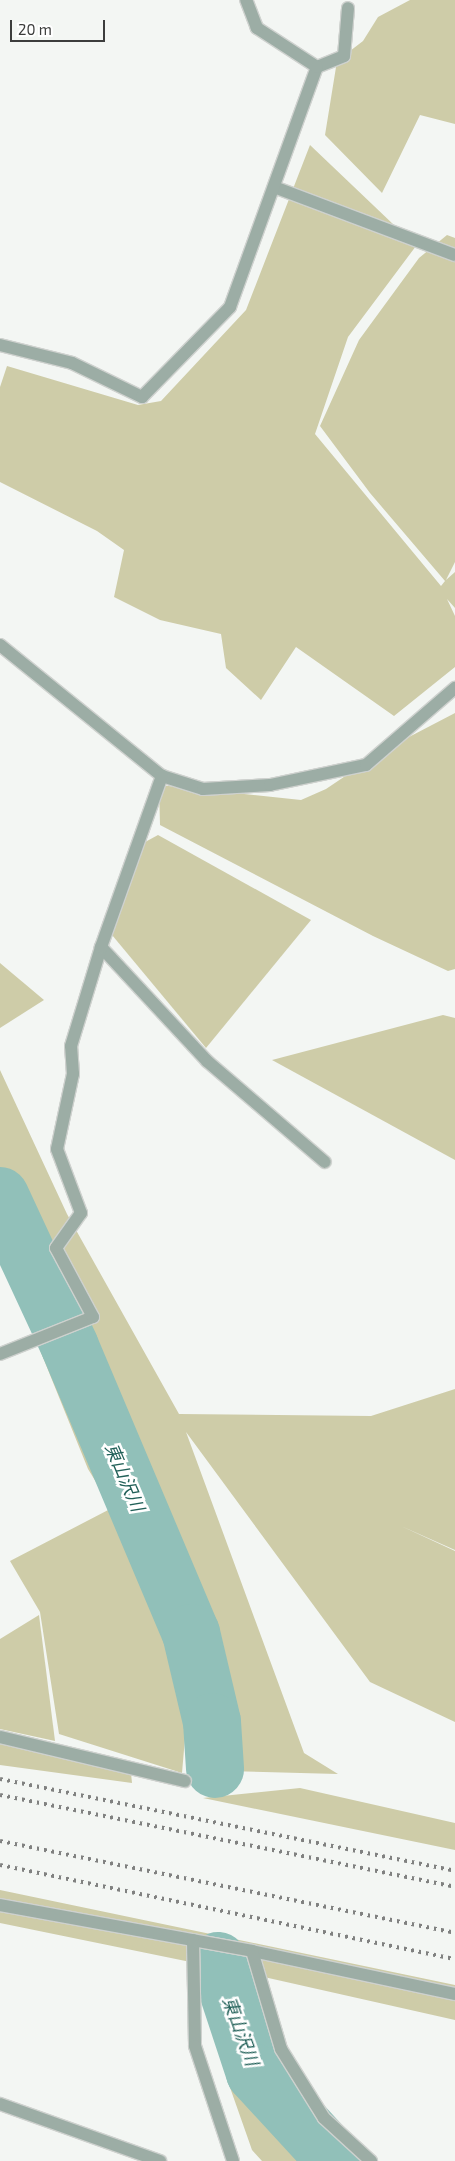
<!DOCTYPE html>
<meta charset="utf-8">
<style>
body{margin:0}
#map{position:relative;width:455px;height:2161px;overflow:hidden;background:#f3f6f3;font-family:"Exo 2","Noto Sans JP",sans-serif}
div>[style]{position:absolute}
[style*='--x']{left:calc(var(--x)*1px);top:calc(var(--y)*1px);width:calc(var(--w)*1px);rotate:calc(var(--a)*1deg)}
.green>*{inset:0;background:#cecca8}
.river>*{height:58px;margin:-29px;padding:0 29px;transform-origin:29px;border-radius:29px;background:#91c0b9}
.roads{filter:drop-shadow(1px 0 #ced1ce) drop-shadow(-1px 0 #ced1ce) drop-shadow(0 1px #ced1ce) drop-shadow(0 -1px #ced1ce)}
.minor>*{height:12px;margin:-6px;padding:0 6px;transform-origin:6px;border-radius:6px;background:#9cada5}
.rail>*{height:4px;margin-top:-2px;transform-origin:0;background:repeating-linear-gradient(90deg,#808180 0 2.5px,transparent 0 7.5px)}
span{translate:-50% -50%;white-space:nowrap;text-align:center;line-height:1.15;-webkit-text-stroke:5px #fff;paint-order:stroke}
.water-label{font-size:18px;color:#216058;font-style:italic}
.scale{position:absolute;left:10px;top:20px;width:95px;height:22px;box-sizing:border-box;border:2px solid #3c3d3c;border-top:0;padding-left:6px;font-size:15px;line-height:18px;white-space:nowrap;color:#3c3d3c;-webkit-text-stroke:4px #fff;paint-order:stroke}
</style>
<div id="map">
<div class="green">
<i style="clip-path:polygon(410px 0,455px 0,455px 124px,420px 115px,382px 193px,325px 135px,337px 61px,363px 41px,378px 17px)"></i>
<i style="clip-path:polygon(310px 145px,416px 246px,348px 337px,315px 434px,441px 586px,445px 581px,370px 493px,320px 426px,359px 340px,419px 258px,447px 235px,455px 238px,455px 562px,446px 580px,455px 572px,455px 608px,447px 599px,455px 616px,455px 667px,394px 716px,296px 647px,261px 700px,226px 668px,221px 634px,160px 620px,114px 597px,124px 550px,97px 531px,0 482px,0 387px,7px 366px,138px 405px,161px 401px,246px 310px)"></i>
<i style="clip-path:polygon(455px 713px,455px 969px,448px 971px,373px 936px,160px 825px,159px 785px,301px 800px,326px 789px,384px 750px)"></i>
<i style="clip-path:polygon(158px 835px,311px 920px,206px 1048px,112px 935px,136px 847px)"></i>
<i style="clip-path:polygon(0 963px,44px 1000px,0 1028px)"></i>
<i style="clip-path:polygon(443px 1015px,455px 1018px,455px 1160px,272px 1060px)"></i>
<i style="clip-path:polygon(evenodd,0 1070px,67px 1214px,179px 1414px,371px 1416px,455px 1389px,455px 1550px,401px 1526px,455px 1551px,455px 1722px,370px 1682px,186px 1432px,304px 1753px,338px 1774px,187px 1770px,185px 1738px,182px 1773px,59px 1734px,40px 1612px,10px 1561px,112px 1508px,88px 1469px,0 1251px,0 1070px,162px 1598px,181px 1630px,182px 1676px,178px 1637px,162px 1598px)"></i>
<i style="clip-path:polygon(39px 1615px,55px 1741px,0 1729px,0 1639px)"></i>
<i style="clip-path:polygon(0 1741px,131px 1773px,132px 1783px,0 1765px)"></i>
<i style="clip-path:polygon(300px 1788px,455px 1823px,455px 1850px,203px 1798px)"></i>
<i style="clip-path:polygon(0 1890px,455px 1985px,455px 2020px,251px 1974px,278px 2039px,324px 2118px,371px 2161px,262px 2161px,252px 2150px,227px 2079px,210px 1966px,0 1923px)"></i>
</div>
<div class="river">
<i style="--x:0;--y:1196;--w:166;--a:65.1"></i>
<i style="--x:70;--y:1347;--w:311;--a:67.1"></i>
<i style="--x:191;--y:1633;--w:91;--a:76.7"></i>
<i style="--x:212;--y:1722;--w:47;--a:86.3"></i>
<i style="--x:218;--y:1961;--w:118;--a:71.7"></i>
<i style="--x:255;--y:2073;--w:120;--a:47.4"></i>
</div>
<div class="roads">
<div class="minor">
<i style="--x:317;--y:67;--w:29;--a:-22"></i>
<i style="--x:344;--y:56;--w:48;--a:-85.2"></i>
<i style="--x:274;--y:187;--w:193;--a:20.6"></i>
<i style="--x:0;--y:345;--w:74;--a:14"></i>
<i style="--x:72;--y:363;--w:78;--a:25.9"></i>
<i style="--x:142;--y:397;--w:126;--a:-45.6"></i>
<i style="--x:230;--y:307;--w:255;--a:-70.1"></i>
<i style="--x:317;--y:67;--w:72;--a:-147"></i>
<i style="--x:257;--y:28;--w:30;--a:-111"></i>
<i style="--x:0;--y:645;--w:208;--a:39"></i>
<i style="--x:162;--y:776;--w:43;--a:17.6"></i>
<i style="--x:203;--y:789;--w:67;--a:-3.4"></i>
<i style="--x:270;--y:785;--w:98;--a:-11.8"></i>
<i style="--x:366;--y:765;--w:118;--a:-40.9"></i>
<i style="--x:101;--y:947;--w:156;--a:47.1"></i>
<i style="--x:207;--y:1061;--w:155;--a:40.6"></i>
<i style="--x:0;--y:1354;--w:100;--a:-21.7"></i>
<i style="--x:93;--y:1317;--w:78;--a:-118.2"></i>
<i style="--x:56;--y:1248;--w:43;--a:-54.5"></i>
<i style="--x:81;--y:1213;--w:68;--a:-110.6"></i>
<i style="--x:57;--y:1149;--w:77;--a:-78"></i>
<i style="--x:73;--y:1074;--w:28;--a:-94"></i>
<i style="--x:71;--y:1046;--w:103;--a:-73.1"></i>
<i style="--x:101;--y:947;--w:182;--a:-70.4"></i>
<i style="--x:0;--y:1737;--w:190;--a:13.4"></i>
<i style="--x:0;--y:1905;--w:256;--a:10.3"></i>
<i style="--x:252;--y:1951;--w:208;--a:12"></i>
<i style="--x:193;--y:1940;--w:106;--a:88.9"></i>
<i style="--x:195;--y:2046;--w:121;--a:71.7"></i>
<i style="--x:252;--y:1951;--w:102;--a:73.5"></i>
<i style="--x:281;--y:2049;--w:81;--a:58.1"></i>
<i style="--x:324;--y:2118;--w:64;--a:42.5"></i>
<i style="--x:0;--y:2104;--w:170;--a:19.6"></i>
</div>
</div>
<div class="rail">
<i style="--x:0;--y:1779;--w:464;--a:11.4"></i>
<i style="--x:0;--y:1795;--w:464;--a:11.4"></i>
<i style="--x:0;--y:1841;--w:464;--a:11.4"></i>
<i style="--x:0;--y:1865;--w:465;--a:11.7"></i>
</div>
<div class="water-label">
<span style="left:125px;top:1477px;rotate:67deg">東山沢川</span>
<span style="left:241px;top:2031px;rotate:70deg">東山沢川</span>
</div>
<div class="scale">20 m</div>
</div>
